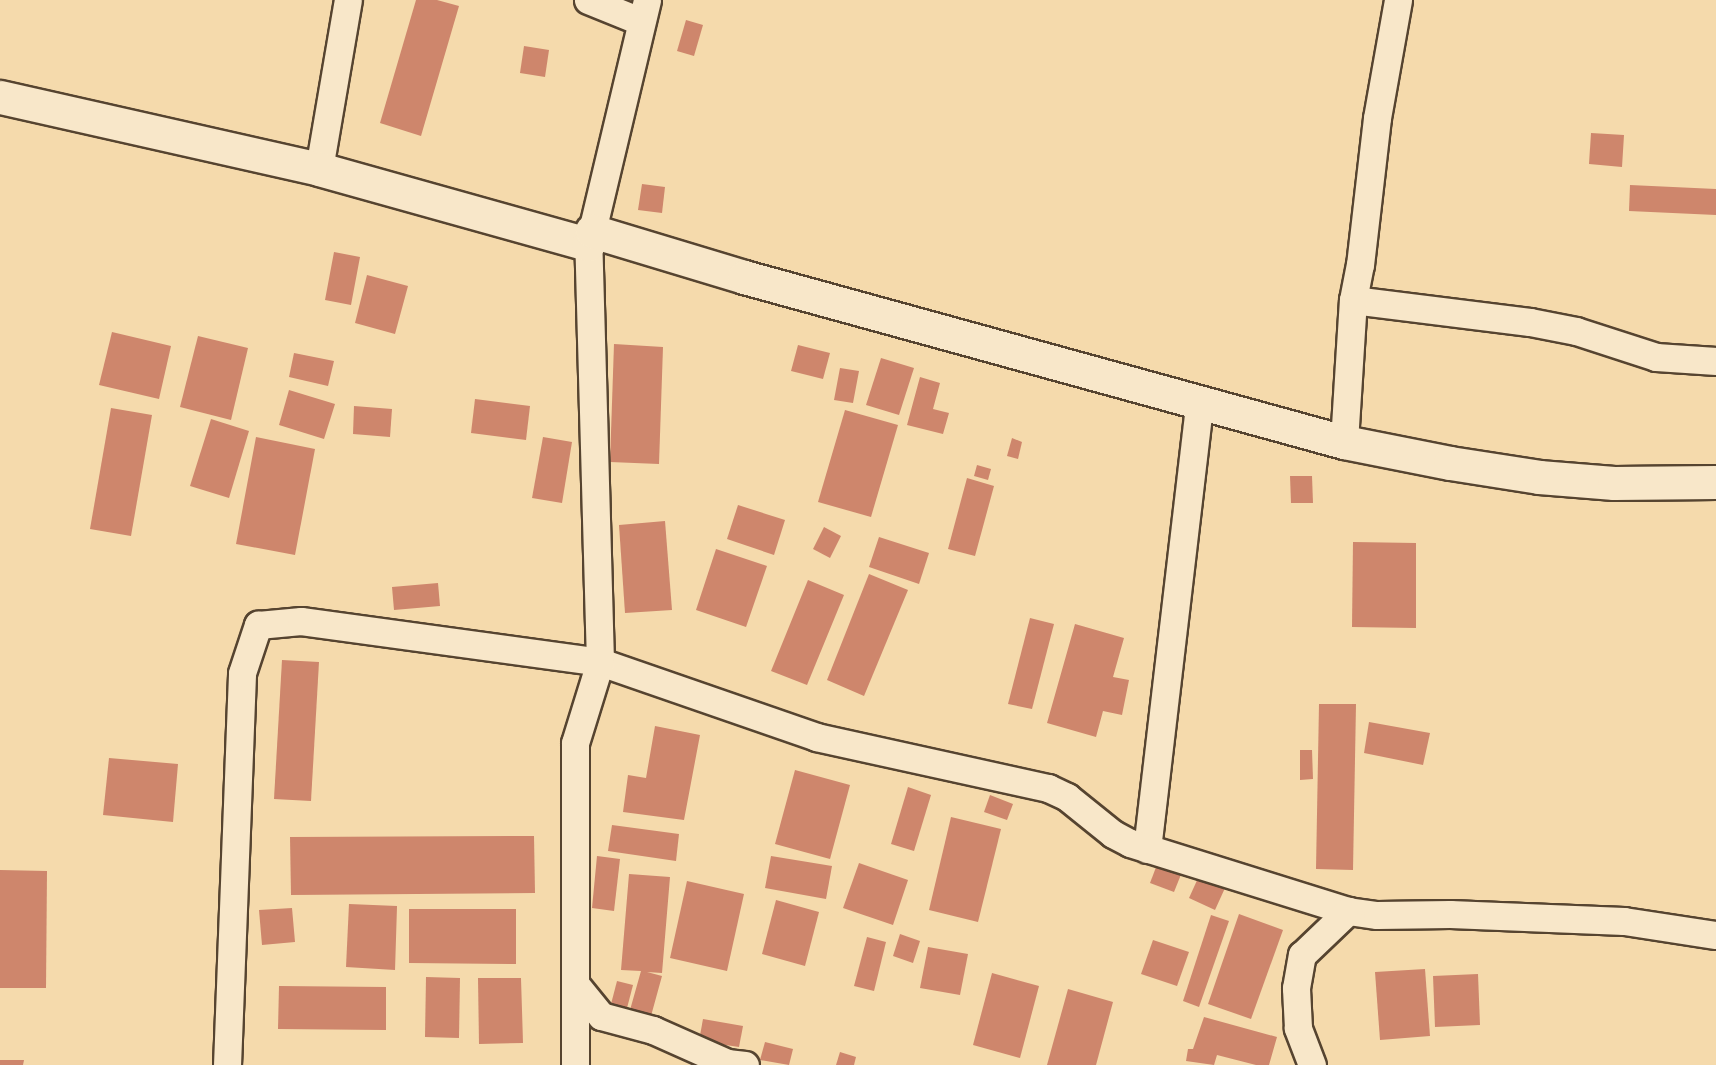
<!DOCTYPE html>
<style>
body{margin:0}
#map{position:relative;width:1716px;height:1065px;overflow:hidden;background:#f5daac;font-family:"Old Standard TT",serif}
div>[style]{position:absolute}
[style*='--x']{left:calc(var(--x)*1px);top:calc(var(--y)*1px);width:calc(var(--w)*1px);rotate:calc(var(--a)*1deg)}
.building>*{inset:0;background:#ce866c}
.roads{filter:drop-shadow(2px 0 #564430) drop-shadow(-2px 0 #564430) drop-shadow(0 2px #564430) drop-shadow(0 -2px #564430)}
.minor>*{height:27px;margin:-13.5px;padding:0 13.5px;transform-origin:13.5px;border-radius:13.5px;background:#f8e7c9}
.tertiary>*{height:33px;margin:-16.5px;padding:0 16.5px;transform-origin:16.5px;border-radius:16.5px;background:#f8e7c9}
span{translate:-50% -50%;white-space:nowrap;text-align:center;line-height:1.15;-webkit-text-stroke:4.5px #f8e7c9;paint-order:stroke}
</style>
<div id="map">
<div class="building">
<i style="clip-path:polygon(416px 0,437px 0,459px 6px,421px 136px,380px 123px)"></i>
<i style="clip-path:polygon(686px 20px,703px 25px,694px 56px,677px 51px)"></i>
<i style="clip-path:polygon(524px 46px,549px 50px,545px 77px,520px 73px)"></i>
<i style="clip-path:polygon(1591px 133px,1624px 135px,1622px 167px,1589px 164px)"></i>
<i style="clip-path:polygon(642px 184px,665px 187px,662px 213px,638px 210px)"></i>
<i style="clip-path:polygon(1630px 185px,1716px 189px,1716px 215px,1629px 211px)"></i>
<i style="clip-path:polygon(334px 252px,360px 257px,351px 305px,325px 300px)"></i>
<i style="clip-path:polygon(367px 275px,408px 286px,395px 334px,355px 323px)"></i>
<i style="clip-path:polygon(112px 332px,171px 346px,159px 399px,99px 385px)"></i>
<i style="clip-path:polygon(198px 336px,248px 348px,231px 420px,180px 407px)"></i>
<i style="clip-path:polygon(614px 344px,663px 347px,659px 464px,610px 462px)"></i>
<i style="clip-path:polygon(798px 345px,830px 353px,823px 379px,791px 371px)"></i>
<i style="clip-path:polygon(294px 353px,334px 361px,328px 386px,289px 377px)"></i>
<i style="clip-path:polygon(881px 358px,914px 368px,899px 415px,866px 405px)"></i>
<i style="clip-path:polygon(840px 368px,859px 371px,853px 403px,834px 400px)"></i>
<i style="clip-path:polygon(920px 377px,940px 383px,933px 409px,949px 413px,943px 434px,907px 425px)"></i>
<i style="clip-path:polygon(289px 390px,335px 404px,324px 439px,279px 425px)"></i>
<i style="clip-path:polygon(475px 399px,530px 406px,526px 440px,471px 433px)"></i>
<i style="clip-path:polygon(354px 406px,392px 409px,390px 437px,353px 434px)"></i>
<i style="clip-path:polygon(111px 408px,152px 415px,131px 536px,90px 529px)"></i>
<i style="clip-path:polygon(845px 410px,898px 425px,871px 517px,818px 502px)"></i>
<i style="clip-path:polygon(211px 419px,249px 431px,229px 498px,190px 486px)"></i>
<i style="clip-path:polygon(256px 437px,315px 449px,295px 555px,236px 544px)"></i>
<i style="clip-path:polygon(543px 437px,572px 442px,562px 503px,532px 498px)"></i>
<i style="clip-path:polygon(1012px 438px,1022px 442px,1018px 459px,1007px 456px)"></i>
<i style="clip-path:polygon(977px 465px,991px 469px,988px 480px,974px 476px)"></i>
<i style="clip-path:polygon(1290px 476px,1312px 476px,1313px 503px,1291px 503px)"></i>
<i style="clip-path:polygon(967px 478px,994px 486px,975px 556px,948px 549px)"></i>
<i style="clip-path:polygon(738px 505px,785px 520px,774px 555px,727px 539px)"></i>
<i style="clip-path:polygon(665px 521px,672px 610px,625px 613px,619px 525px)"></i>
<i style="clip-path:polygon(824px 527px,841px 536px,830px 558px,813px 549px)"></i>
<i style="clip-path:polygon(879px 537px,929px 553px,919px 584px,869px 567px)"></i>
<i style="clip-path:polygon(1353px 542px,1416px 543px,1416px 628px,1352px 627px)"></i>
<i style="clip-path:polygon(716px 549px,767px 566px,746px 627px,696px 610px)"></i>
<i style="clip-path:polygon(869px 574px,908px 590px,864px 696px,827px 680px)"></i>
<i style="clip-path:polygon(808px 580px,844px 595px,807px 685px,771px 671px)"></i>
<i style="clip-path:polygon(438px 583px,440px 606px,394px 610px,392px 587px)"></i>
<i style="clip-path:polygon(1030px 618px,1054px 624px,1032px 709px,1008px 704px)"></i>
<i style="clip-path:polygon(1075px 624px,1124px 638px,1113px 677px,1129px 680px,1122px 715px,1103px 711px,1096px 737px,1047px 723px)"></i>
<i style="clip-path:polygon(282px 660px,319px 662px,311px 801px,274px 799px)"></i>
<i style="clip-path:polygon(1319px 704px,1356px 704px,1353px 870px,1316px 869px)"></i>
<i style="clip-path:polygon(1369px 722px,1430px 733px,1423px 765px,1364px 753px)"></i>
<i style="clip-path:polygon(655px 726px,700px 735px,684px 820px,623px 812px,628px 775px,646px 778px)"></i>
<i style="clip-path:polygon(1300px 750px,1312px 750px,1313px 779px,1300px 780px)"></i>
<i style="clip-path:polygon(109px 758px,178px 764px,173px 822px,103px 815px)"></i>
<i style="clip-path:polygon(795px 770px,850px 785px,830px 859px,775px 844px)"></i>
<i style="clip-path:polygon(908px 787px,931px 795px,914px 851px,891px 844px)"></i>
<i style="clip-path:polygon(990px 795px,1013px 804px,1007px 820px,984px 812px)"></i>
<i style="clip-path:polygon(951px 817px,1001px 829px,978px 922px,929px 910px)"></i>
<i style="clip-path:polygon(612px 825px,679px 834px,676px 861px,608px 851px)"></i>
<i style="clip-path:polygon(534px 836px,535px 893px,291px 895px,290px 837px)"></i>
<i style="clip-path:polygon(597px 856px,620px 859px,614px 911px,592px 908px)"></i>
<i style="clip-path:polygon(771px 856px,832px 866px,826px 899px,765px 888px)"></i>
<i style="clip-path:polygon(1158px 862px,1182px 872px,1174px 892px,1150px 883px)"></i>
<i style="clip-path:polygon(859px 863px,908px 880px,893px 925px,843px 908px)"></i>
<i style="clip-path:polygon(0 870px,47px 871px,46px 988px,0 988px)"></i>
<i style="clip-path:polygon(629px 874px,670px 877px,662px 973px,647px 972px,662px 976px,651px 1016px,630px 1010px,641px 971px,621px 970px)"></i>
<i style="clip-path:polygon(1199px 876px,1225px 888px,1215px 910px,1189px 898px)"></i>
<i style="clip-path:polygon(687px 881px,744px 894px,727px 971px,670px 958px)"></i>
<i style="clip-path:polygon(776px 900px,819px 912px,805px 966px,762px 954px)"></i>
<i style="clip-path:polygon(349px 904px,397px 906px,395px 970px,346px 967px)"></i>
<i style="clip-path:polygon(292px 908px,295px 942px,262px 945px,259px 910px)"></i>
<i style="clip-path:polygon(409px 909px,516px 909px,516px 964px,409px 963px)"></i>
<i style="clip-path:polygon(1239px 914px,1283px 930px,1251px 1019px,1208px 1004px)"></i>
<i style="clip-path:polygon(1211px 915px,1229px 921px,1199px 1007px,1183px 1001px)"></i>
<i style="clip-path:polygon(900px 934px,920px 941px,913px 963px,893px 956px)"></i>
<i style="clip-path:polygon(867px 937px,886px 942px,874px 991px,854px 986px)"></i>
<i style="clip-path:polygon(1153px 940px,1189px 952px,1177px 986px,1141px 974px)"></i>
<i style="clip-path:polygon(928px 947px,968px 954px,960px 995px,920px 988px)"></i>
<i style="clip-path:polygon(1425px 969px,1430px 1036px,1380px 1040px,1375px 972px)"></i>
<i style="clip-path:polygon(992px 973px,1039px 986px,1020px 1058px,973px 1045px)"></i>
<i style="clip-path:polygon(1478px 974px,1480px 1025px,1435px 1027px,1433px 976px)"></i>
<i style="clip-path:polygon(426px 977px,460px 978px,459px 1038px,425px 1037px)"></i>
<i style="clip-path:polygon(478px 978px,521px 978px,523px 1043px,479px 1044px)"></i>
<i style="clip-path:polygon(617px 981px,633px 985px,626px 1012px,610px 1008px)"></i>
<i style="clip-path:polygon(279px 986px,386px 987px,386px 1030px,278px 1029px)"></i>
<i style="clip-path:polygon(1068px 989px,1113px 1002px,1096px 1065px,1047px 1065px)"></i>
<i style="clip-path:polygon(1204px 1017px,1277px 1037px,1269px 1065px,1256px 1065px,1217px 1055px,1214px 1065px,1186px 1061px,1188px 1049px,1193px 1049px)"></i>
<i style="clip-path:polygon(703px 1019px,743px 1026px,739px 1047px,699px 1041px)"></i>
<i style="clip-path:polygon(765px 1042px,793px 1049px,789px 1065px,760px 1060px)"></i>
<i style="clip-path:polygon(840px 1052px,856px 1057px,854px 1065px,836px 1065px)"></i>
<i style="clip-path:polygon(0 1060px,24px 1060px,23px 1065px,0 1065px)"></i>
</div>
<div class="roads">
<div class="minor">
<i style="--x:588;--y:0;--w:56;--a:22"></i>
<i style="--x:319;--y:169;--w:171;--a:-80.3"></i>
<i style="--x:592;--y:231;--w:237;--a:-76.6"></i>
<i style="--x:1353;--y:300;--w:178;--a:7.1"></i>
<i style="--x:1530;--y:322;--w:47;--a:11.1"></i>
<i style="--x:1576;--y:331;--w:84;--a:18"></i>
<i style="--x:1656;--y:357;--w:60;--a:3.8"></i>
<i style="--x:1344;--y:442;--w:142;--a:-86.4"></i>
<i style="--x:1353;--y:300;--w:36;--a:-79"></i>
<i style="--x:1360;--y:265;--w:148;--a:-83.4"></i>
<i style="--x:1377;--y:118;--w:120;--a:-79.9"></i>
<i style="--x:1147;--y:849;--w:451;--a:-83.3"></i>
<i style="--x:576;--y:985;--w:40;--a:51"></i>
<i style="--x:601;--y:1016;--w:54;--a:15.1"></i>
<i style="--x:653;--y:1030;--w:81;--a:24"></i>
<i style="--x:727;--y:1063;--w:18;--a:6"></i>
<i style="--x:227;--y:1065;--w:392;--a:-87.8"></i>
<i style="--x:242;--y:673;--w:51;--a:-71.6"></i>
<i style="--x:258;--y:625;--w:43;--a:-5.3"></i>
<i style="--x:301;--y:621;--w:302;--a:7.8"></i>
<i style="--x:600;--y:662;--w:229;--a:19.1"></i>
<i style="--x:816;--y:737;--w:238;--a:12.4"></i>
<i style="--x:1048;--y:788;--w:21;--a:25"></i>
<i style="--x:1067;--y:797;--w:59;--a:38.8"></i>
<i style="--x:1113;--y:834;--w:19;--a:28"></i>
<i style="--x:1130;--y:843;--w:228;--a:17.3"></i>
<i style="--x:1348;--y:911;--w:29;--a:8"></i>
<i style="--x:1377;--y:915;--w:73;--a:-0.8"></i>
<i style="--x:1450;--y:914;--w:174;--a:2.3"></i>
<i style="--x:1624;--y:921;--w:93;--a:8.7"></i>
<i style="--x:575;--y:1065;--w:322;--a:-90"></i>
<i style="--x:575;--y:743;--w:85;--a:-72.8"></i>
<i style="--x:600;--y:662;--w:418;--a:-91.6"></i>
<i style="--x:1312;--y:1065;--w:40;--a:-111"></i>
<i style="--x:1298;--y:1028;--w:40;--a:-92.9"></i>
<i style="--x:1296;--y:988;--w:34;--a:-80"></i>
<i style="--x:1302;--y:955;--w:64;--a:-43.7"></i>
</div>
<div class="tertiary">
<i style="--x:0;--y:97;--w:327;--a:12.7"></i>
<i style="--x:319;--y:169;--w:279;--a:15.6"></i>
<i style="--x:588;--y:244;--w:14;--a:-73"></i>
<i style="--x:592;--y:231;--w:159;--a:16.8"></i>
<i style="--x:744;--y:277;--w:622;--a:15.38"></i>
<i style="--x:1344;--y:442;--w:108;--a:11.2"></i>
<i style="--x:1450;--y:463;--w:90;--a:8.9"></i>
<i style="--x:1539;--y:477;--w:75;--a:4.6"></i>
<i style="--x:1614;--y:483;--w:102;--a:-0.6"></i>
</div>
</div>
</div>
